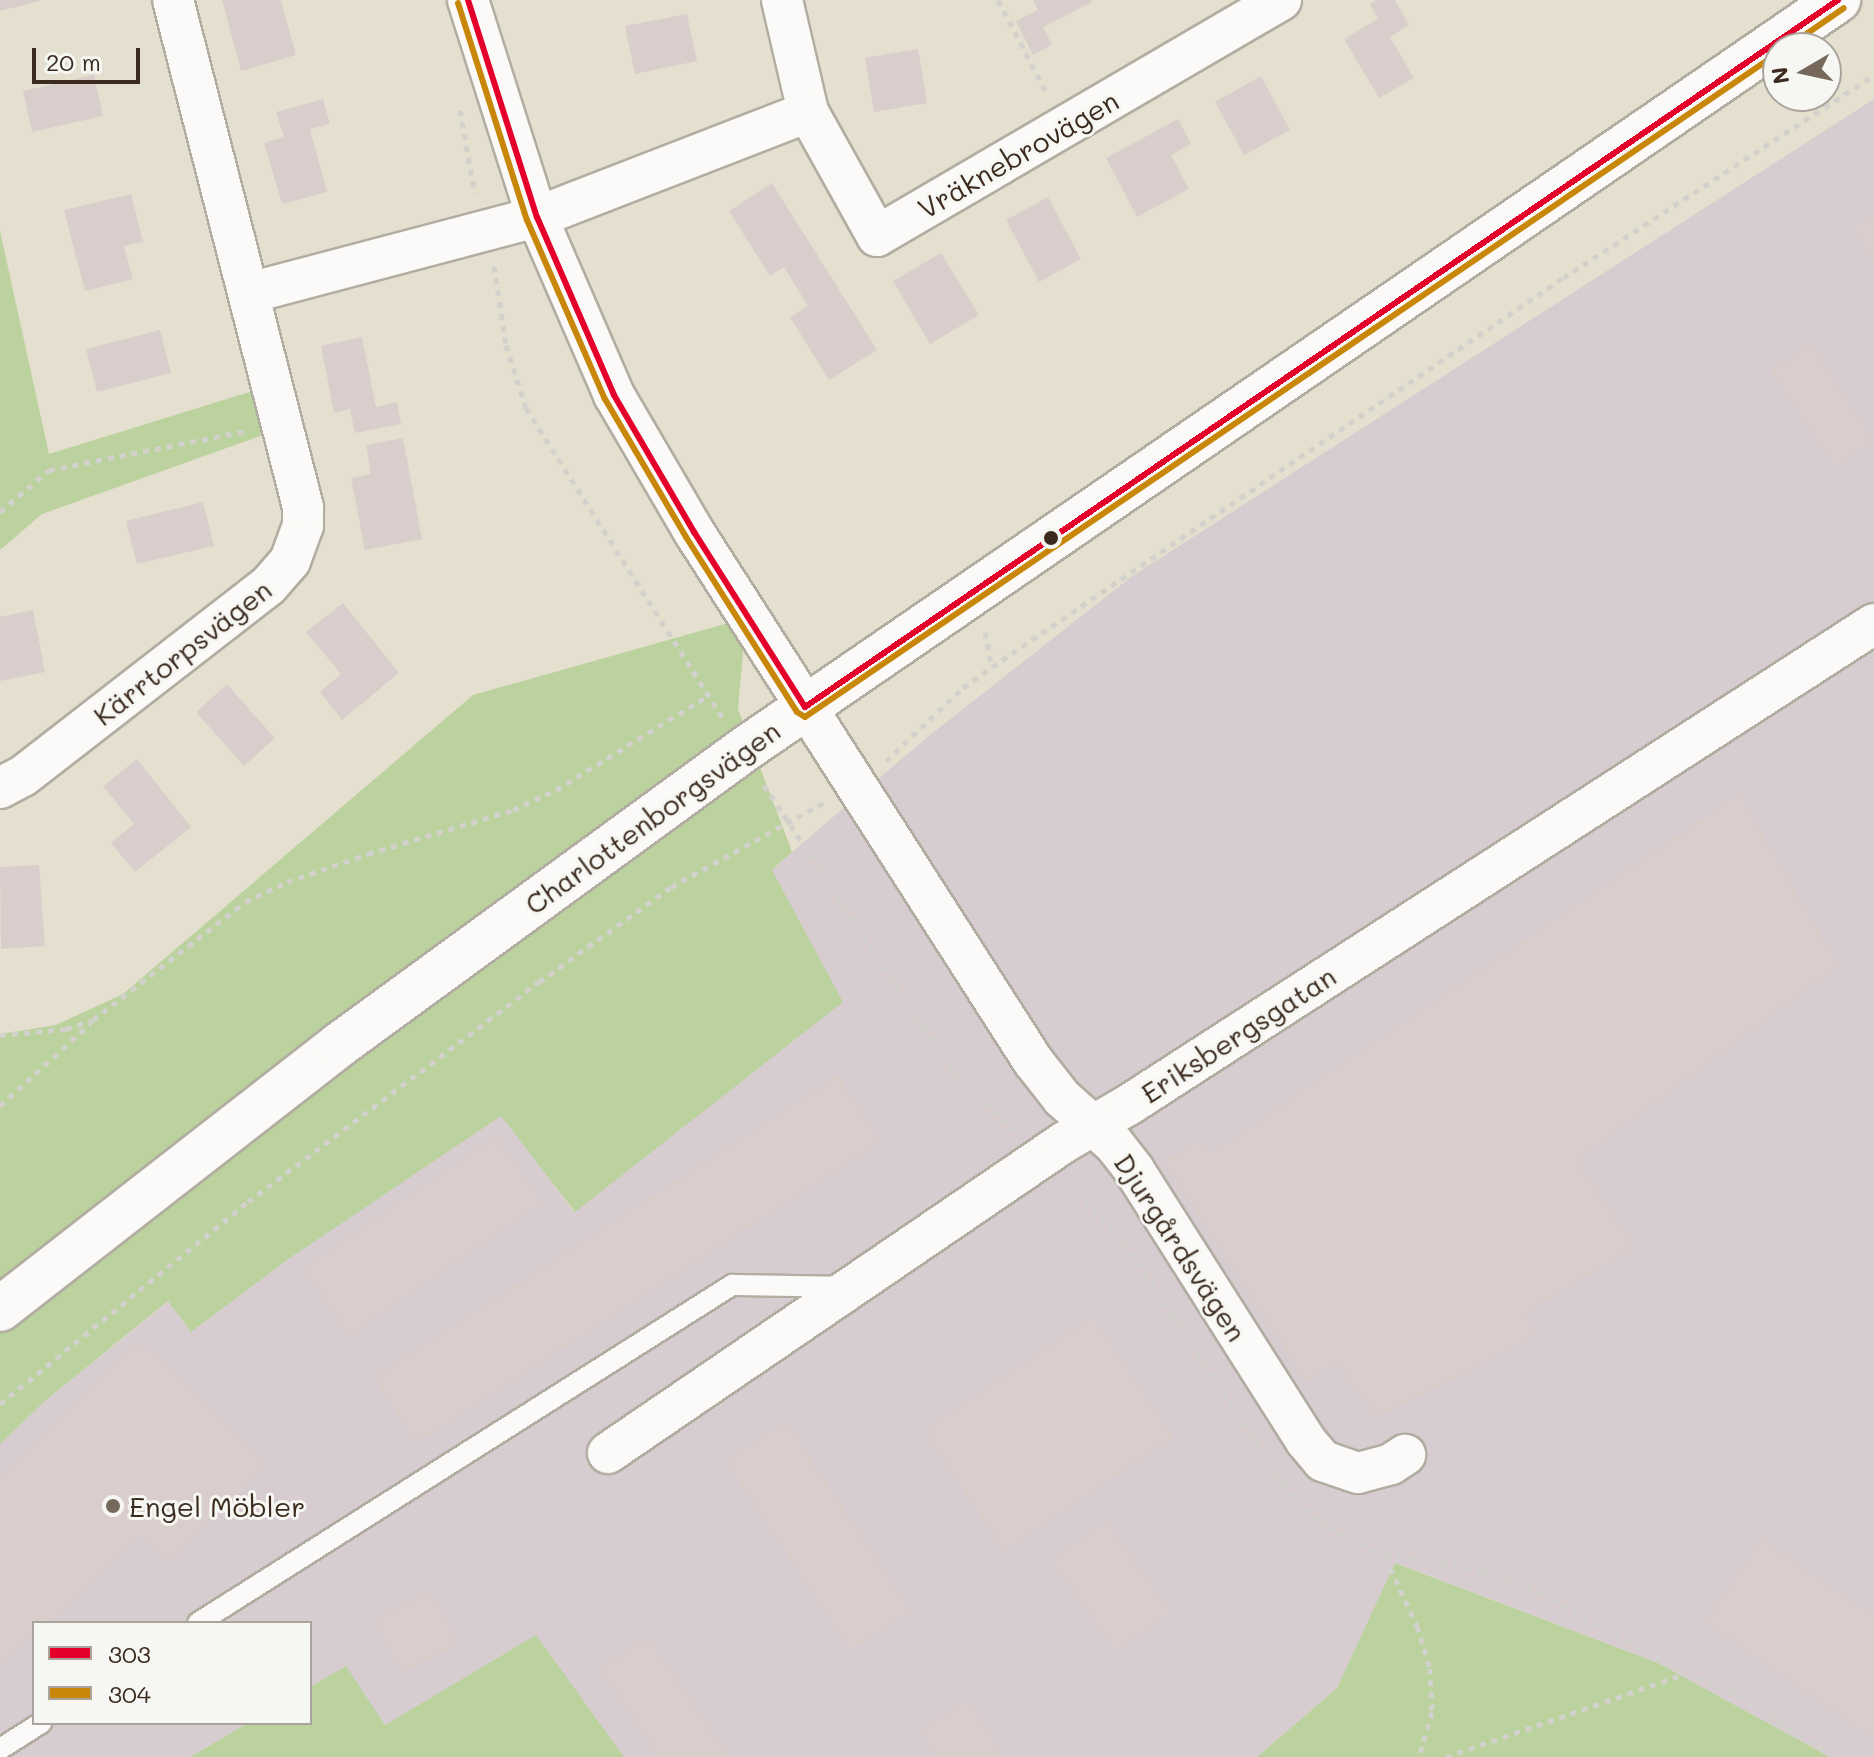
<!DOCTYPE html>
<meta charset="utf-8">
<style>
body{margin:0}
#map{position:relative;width:1874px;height:1757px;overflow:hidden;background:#e4dfce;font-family:Mali,sans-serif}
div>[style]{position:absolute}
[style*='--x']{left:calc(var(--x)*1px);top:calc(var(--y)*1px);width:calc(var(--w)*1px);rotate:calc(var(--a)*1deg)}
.industrial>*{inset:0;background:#d7cdd1}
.green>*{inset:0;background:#bbd29e}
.building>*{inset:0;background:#dacecd}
.path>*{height:5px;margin-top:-2.5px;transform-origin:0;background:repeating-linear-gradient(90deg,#d3d1cb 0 6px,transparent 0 12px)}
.roads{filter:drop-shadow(2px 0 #b2ada1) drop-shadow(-2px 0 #b2ada1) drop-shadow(0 2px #b2ada1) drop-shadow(0 -2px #b2ada1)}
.lane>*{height:20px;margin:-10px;padding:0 10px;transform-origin:10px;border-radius:10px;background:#fbfaf8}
.street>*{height:40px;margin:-20px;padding:0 20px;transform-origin:20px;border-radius:20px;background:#fbfaf8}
.secondary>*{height:44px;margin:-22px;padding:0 22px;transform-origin:22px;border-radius:22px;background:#fbfaf8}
.bus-1>*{height:6px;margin:-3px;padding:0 3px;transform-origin:3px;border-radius:3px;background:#e4002b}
.bus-2>*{height:6px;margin:-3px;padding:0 3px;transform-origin:3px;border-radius:3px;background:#c88708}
.dots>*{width:22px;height:22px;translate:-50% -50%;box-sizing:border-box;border:4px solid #f6f6f2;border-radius:50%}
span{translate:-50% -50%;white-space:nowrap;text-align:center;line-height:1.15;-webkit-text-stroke:6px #f6f6f2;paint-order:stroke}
.street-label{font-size:28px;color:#3b2a1e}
.poi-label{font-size:28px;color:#3b2a1e}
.left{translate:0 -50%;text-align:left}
.legend{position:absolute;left:32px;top:1621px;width:280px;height:104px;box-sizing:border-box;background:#f6f6f2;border:2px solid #aba49d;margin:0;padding:10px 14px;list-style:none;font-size:24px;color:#3b2a1e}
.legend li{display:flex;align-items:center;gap:16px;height:40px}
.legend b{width:40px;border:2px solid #aba49d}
.north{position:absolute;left:1762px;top:32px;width:80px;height:80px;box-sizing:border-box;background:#f6f6f2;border:2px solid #aba49d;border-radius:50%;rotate:261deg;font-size:22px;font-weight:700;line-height:32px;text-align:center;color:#3b2a1e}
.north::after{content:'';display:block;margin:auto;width:28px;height:36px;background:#76695c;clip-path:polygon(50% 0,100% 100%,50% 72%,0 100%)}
.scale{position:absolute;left:32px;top:48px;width:108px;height:36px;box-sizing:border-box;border:4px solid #3b2a1e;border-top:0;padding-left:10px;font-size:24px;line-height:28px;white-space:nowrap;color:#3b2a1e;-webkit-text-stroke:6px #f6f6f2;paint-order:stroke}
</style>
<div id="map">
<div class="industrial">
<i style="clip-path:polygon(1874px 99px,1874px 1757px,1830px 1757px,1658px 1663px,1396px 1563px,1337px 1688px,1257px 1757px,624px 1757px,536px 1636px,384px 1726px,346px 1667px,310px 1687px,310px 1623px,34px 1623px,34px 1723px,248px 1723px,190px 1757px,0 1757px,0 1444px,46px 1400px,169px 1301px,191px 1332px,290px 1258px,501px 1115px,574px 1212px,772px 870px,792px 852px,925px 739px,1131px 577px)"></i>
</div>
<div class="green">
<i style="clip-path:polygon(0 231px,49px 454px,266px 387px,274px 431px,42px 514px,0 550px)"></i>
<i style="clip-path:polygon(746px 618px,738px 709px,792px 852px,772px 870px,843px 1002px,575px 1212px,501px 1116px,290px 1258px,191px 1332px,168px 1301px,46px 1400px,0 1444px,0 1034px,56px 1025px,123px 994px,473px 695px)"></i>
<i style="clip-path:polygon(1395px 1563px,1658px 1663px,1830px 1757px,1257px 1757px,1337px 1688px)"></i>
<i style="clip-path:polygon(536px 1635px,624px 1757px,190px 1757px,248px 1723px,310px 1723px,310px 1687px,346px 1666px,385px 1725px)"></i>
</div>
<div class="building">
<i style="clip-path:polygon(0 0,40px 0,40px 1px,0 11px)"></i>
<i style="clip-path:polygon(222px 0,281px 0,296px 55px,241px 71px)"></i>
<i style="clip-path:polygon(1033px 0,1091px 0,1092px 2px,1043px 27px,1052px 45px,1033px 55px,1016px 21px,1038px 10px)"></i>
<i style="clip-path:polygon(1377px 0,1395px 0,1409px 25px,1390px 37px,1414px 78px,1379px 98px,1344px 39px,1378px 19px,1370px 4px)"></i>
<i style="clip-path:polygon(687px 14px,697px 61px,635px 74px,625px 26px)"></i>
<i style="clip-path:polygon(918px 49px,927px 103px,874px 112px,865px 58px)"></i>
<i style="clip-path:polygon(94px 75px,103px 116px,32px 132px,23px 91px)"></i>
<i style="clip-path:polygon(1261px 76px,1290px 130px,1244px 155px,1215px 102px)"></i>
<i style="clip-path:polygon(323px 99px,330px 124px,310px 129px,327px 192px,282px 204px,264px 143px,284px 137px,276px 112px)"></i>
<i style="clip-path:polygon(1178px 119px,1191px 144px,1171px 155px,1189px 189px,1137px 217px,1106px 158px)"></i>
<i style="clip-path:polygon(772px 183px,877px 350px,829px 380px,790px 317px,808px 306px,784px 267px,770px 276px,729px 211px)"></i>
<i style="clip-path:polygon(131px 194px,143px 242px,124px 246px,133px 279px,85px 291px,64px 210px)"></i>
<i style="clip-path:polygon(1048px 197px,1081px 259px,1039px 282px,1006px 220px)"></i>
<i style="clip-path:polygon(1874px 213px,1874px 262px,1851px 228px)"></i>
<i style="clip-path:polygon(941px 253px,979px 315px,930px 344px,893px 281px)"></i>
<i style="clip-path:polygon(160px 330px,171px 373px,97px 392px,86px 349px)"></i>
<i style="clip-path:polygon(362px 337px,376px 407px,397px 402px,401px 424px,355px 433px,350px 409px,334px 413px,321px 346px)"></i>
<i style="clip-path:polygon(1811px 343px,1874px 440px,1835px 468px,1770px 371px)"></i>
<i style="clip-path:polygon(403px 438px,422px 539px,365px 550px,351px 478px,371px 474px,366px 445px)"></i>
<i style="clip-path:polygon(203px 502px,214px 546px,137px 564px,126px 521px)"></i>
<i style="clip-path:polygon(343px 603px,399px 673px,342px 720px,320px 692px,341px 674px,306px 632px)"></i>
<i style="clip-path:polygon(33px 610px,45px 672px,0 681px,0 617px)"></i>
<i style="clip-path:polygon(227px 684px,275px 738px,244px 766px,196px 712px)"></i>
<i style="clip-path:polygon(137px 759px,191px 827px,135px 872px,111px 843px,134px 824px,103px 786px)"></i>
<i style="clip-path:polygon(1739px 793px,1839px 965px,1577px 1161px,1635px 1247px,1526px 1313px,1536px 1336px,1377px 1418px,1336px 1363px,1306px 1382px,1163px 1161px,1200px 1140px,1213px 1152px)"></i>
<i style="clip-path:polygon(39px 865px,45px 946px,1px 949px,0 867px)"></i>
<i style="clip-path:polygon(838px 1075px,881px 1142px,416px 1444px,373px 1377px)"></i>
<i style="clip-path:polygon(496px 1135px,543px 1203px,349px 1336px,303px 1268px)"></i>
<i style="clip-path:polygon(1093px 1316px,1174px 1437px,1004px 1552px,923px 1430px)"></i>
<i style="clip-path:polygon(139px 1341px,268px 1462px,171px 1564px,143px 1535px,48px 1623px,34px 1623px,34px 1636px,0 1667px,0 1476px)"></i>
<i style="clip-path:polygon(786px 1420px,911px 1611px,850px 1651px,725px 1461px)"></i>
<i style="clip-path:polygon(1107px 1521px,1171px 1613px,1115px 1652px,1051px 1559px)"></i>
<i style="clip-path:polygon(1762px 1539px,1874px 1616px,1874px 1740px,1704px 1622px)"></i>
<i style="clip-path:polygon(432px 1591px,459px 1644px,402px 1674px,374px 1620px)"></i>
<i style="clip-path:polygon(648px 1636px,730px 1757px,659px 1757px,600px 1669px)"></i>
<i style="clip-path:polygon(968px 1699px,1005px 1757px,937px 1757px,920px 1730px)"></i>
</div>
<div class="path">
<i style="--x:998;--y:0;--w:106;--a:62.5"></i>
<i style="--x:460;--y:110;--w:85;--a:79.9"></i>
<i style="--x:494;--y:266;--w:80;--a:81.4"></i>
<i style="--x:506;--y:345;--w:66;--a:72.4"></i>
<i style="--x:526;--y:408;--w:368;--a:57.6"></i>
<i style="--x:0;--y:512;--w:65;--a:-40.6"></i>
<i style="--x:49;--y:470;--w:201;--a:-11.2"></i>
<i style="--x:985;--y:632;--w:36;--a:79"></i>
<i style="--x:886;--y:761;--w:106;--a:-43.5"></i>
<i style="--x:963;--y:688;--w:36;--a:-36"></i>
<i style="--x:992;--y:667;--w:691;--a:-34.27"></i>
<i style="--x:1563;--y:278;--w:371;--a:-33.1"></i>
<i style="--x:764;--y:785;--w:352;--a:56.6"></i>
<i style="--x:958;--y:1079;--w:77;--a:42.4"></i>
<i style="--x:0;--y:1035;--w:66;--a:-5.2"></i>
<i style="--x:66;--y:1029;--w:28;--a:-18"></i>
<i style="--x:93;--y:1020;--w:192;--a:-37.8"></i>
<i style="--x:245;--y:902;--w:47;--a:-25.5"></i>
<i style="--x:287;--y:882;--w:86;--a:-19.1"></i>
<i style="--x:368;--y:854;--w:152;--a:-16.9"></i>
<i style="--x:513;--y:810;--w:47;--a:-24.9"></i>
<i style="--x:556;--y:790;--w:180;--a:-31.8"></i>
<i style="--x:0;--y:1106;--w:123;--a:-42.4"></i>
<i style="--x:1069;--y:1182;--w:81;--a:47.5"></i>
<i style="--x:1124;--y:1242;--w:289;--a:56.6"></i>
<i style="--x:1283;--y:1483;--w:33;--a:51"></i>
<i style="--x:1304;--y:1509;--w:30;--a:37"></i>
<i style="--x:1328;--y:1527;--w:63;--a:27.4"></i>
<i style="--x:1384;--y:1556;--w:45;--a:3.8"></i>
<i style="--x:1429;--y:1559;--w:54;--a:12.8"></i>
<i style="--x:1482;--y:1571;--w:63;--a:20.4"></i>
<i style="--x:1541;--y:1593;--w:165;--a:29.4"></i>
<i style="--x:1685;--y:1674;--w:57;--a:20.7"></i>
<i style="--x:1738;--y:1694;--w:114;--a:33.6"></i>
<i style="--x:0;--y:1404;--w:320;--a:-39.2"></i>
<i style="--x:248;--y:1202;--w:365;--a:-37.1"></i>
<i style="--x:539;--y:982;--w:163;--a:-35.7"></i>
<i style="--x:671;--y:887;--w:176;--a:-28.9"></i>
<i style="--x:1385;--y:1557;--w:76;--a:65.1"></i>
<i style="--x:1417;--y:1626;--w:44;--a:72.8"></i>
<i style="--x:1430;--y:1668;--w:44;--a:87.4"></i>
<i style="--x:1432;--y:1712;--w:47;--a:106.1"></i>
<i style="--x:1446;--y:1757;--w:253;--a:-19.2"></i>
</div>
<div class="roads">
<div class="lane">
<i style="--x:198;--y:1623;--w:632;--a:-32.33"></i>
<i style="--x:732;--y:1285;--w:110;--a:1"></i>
<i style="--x:0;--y:1749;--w:49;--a:-32.4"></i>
</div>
<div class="street">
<i style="--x:468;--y:0;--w:228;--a:72.4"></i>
<i style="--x:537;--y:217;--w:194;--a:66.6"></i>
<i style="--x:614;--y:395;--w:159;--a:59.7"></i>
<i style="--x:694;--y:532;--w:628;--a:57.35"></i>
<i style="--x:1033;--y:1061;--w:47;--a:51.9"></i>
<i style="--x:1062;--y:1098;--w:69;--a:41.5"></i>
<i style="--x:1114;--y:1144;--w:33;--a:52"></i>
<i style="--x:1134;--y:1170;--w:321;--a:57.6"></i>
<i style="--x:1306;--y:1441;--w:26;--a:50"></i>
<i style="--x:1323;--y:1461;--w:37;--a:19"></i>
<i style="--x:1358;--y:1473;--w:34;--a:-15"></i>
<i style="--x:1391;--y:1464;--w:17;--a:-33"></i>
<i style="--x:782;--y:0;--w:115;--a:76.9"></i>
<i style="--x:808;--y:112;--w:142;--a:60.9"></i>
<i style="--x:877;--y:236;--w:468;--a:-30.3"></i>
<i style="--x:249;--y:293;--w:298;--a:-14.8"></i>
<i style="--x:537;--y:217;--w:291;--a:-21.2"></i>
<i style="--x:0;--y:788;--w:26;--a:-28"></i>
<i style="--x:23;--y:776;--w:311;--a:-37.8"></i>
<i style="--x:269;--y:585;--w:32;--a:-49"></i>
<i style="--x:290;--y:561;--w:37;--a:-70"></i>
<i style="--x:303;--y:526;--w:19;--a:-90"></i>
<i style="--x:303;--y:507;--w:523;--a:-104.38"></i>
<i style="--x:608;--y:1453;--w:551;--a:-34.27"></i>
<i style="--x:1063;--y:1143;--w:78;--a:-30.2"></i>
<i style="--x:1130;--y:1104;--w:885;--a:-32.83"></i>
</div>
<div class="secondary">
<i style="--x:0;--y:1309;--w:430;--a:-37.9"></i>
<i style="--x:339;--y:1045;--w:499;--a:-36.1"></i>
<i style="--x:742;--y:751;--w:1329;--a:-34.42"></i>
</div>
</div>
<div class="bus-1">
<i style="--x:468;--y:0;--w:228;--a:72.4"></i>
<i style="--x:537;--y:217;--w:194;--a:66.6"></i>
<i style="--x:614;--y:395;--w:159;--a:59.7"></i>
<i style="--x:694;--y:532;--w:207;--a:57.6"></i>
<i style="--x:805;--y:707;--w:1252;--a:-34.39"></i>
</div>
<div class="bus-2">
<i style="--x:458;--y:3;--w:228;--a:72.4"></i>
<i style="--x:527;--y:220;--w:195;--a:66.5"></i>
<i style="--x:605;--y:399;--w:160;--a:59.6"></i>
<i style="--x:686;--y:537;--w:207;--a:57.6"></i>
<i style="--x:797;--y:712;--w:9;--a:32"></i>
<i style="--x:805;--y:717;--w:1178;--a:-34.31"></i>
<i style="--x:1786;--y:48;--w:70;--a:-34.6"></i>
</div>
<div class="dots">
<i style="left:1051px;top:538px;background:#3b2a1e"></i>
<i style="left:113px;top:1506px;background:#76695c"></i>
</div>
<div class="street-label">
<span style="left:1018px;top:154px;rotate:-30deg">Vräknebrovägen</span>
<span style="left:182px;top:652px;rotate:-38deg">Kärrtorpsvägen</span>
<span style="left:652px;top:817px;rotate:-36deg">Charlottenborgsvägen</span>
<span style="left:1238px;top:1034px;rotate:-33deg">Eriksbergsgatan</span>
<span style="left:1181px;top:1247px;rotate:57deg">Djurgårdsvägen</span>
</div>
<div class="poi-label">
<span class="left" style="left:129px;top:1506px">Engel Möbler</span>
</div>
<ul class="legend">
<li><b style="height:10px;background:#e4002b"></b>303</li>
<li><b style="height:10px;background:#c88708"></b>304</li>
</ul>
<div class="north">N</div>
<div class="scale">20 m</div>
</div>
